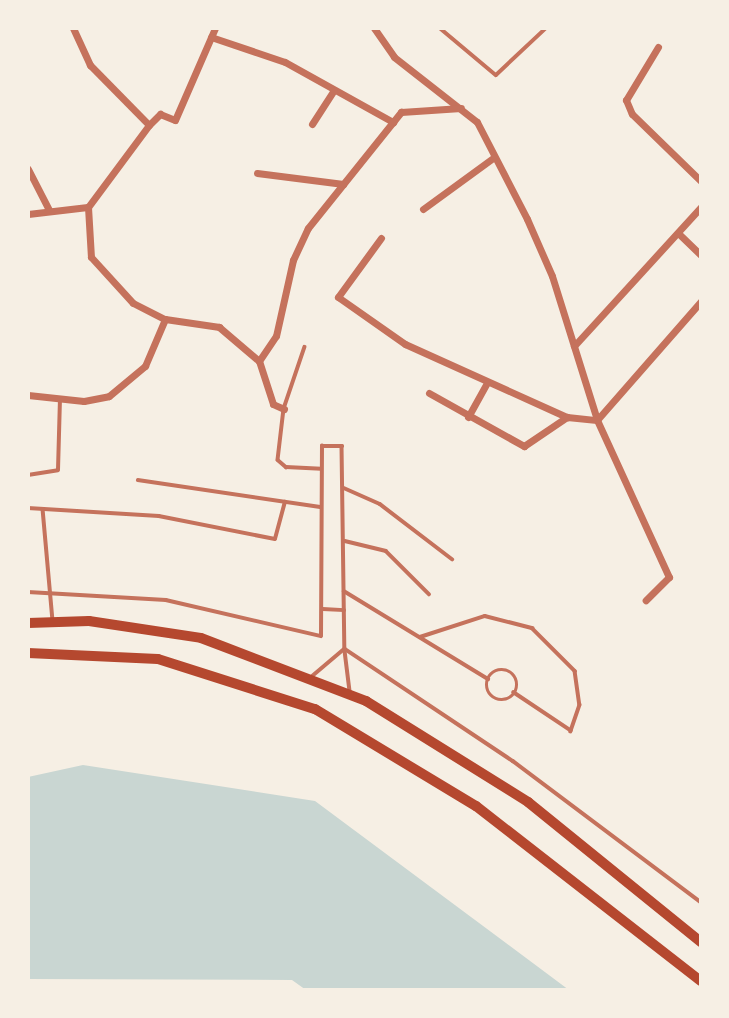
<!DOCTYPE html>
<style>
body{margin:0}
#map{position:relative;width:729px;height:1018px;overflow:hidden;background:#f6efe4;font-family:"Open Sans",sans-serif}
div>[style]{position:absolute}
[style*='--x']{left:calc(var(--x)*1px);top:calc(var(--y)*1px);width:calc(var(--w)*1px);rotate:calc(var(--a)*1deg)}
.water>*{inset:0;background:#c9d6d2}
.service>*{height:3.5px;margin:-1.75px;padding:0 1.75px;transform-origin:1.75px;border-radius:1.75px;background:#c5725c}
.service>.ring{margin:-1.75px;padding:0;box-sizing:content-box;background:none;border:3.5px solid #c5725c;border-radius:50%}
.minor>*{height:7px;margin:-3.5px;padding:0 3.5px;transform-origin:3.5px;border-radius:3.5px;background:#c5725c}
.primary>*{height:10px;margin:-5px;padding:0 5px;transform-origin:5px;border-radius:5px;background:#b5482f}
span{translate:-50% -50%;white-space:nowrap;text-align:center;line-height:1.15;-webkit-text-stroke:7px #f6efe4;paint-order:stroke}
.frame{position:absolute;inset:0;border:30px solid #f6efe4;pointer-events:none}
</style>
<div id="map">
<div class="water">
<i style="clip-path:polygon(83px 765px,315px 801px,569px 990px,306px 990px,292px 980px,28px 979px,28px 777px)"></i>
</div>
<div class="service">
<i style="--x:440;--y:28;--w:73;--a:40"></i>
<i style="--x:496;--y:75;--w:69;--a:-43.2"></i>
<i style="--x:305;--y:347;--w:65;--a:108.7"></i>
<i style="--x:284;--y:409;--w:51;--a:96.7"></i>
<i style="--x:278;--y:460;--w:11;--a:41"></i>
<i style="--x:286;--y:467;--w:35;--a:3"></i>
<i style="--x:28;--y:475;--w:30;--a:-9"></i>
<i style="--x:58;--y:470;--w:71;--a:-88.4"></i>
<i style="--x:138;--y:480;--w:184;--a:8.4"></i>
<i style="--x:344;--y:488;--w:39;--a:24"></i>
<i style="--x:380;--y:504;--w:91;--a:37.4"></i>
<i style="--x:28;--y:508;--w:131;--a:3.5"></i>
<i style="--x:159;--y:516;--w:118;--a:11.2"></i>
<i style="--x:275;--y:539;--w:38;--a:-75"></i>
<i style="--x:43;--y:509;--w:112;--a:84.9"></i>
<i style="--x:345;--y:541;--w:42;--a:13.7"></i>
<i style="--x:386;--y:551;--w:61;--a:45"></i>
<i style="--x:344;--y:591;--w:169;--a:31.4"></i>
<i style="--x:28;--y:592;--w:138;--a:3.3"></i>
<i style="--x:166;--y:600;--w:159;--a:13.1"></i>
<i style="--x:321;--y:636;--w:190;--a:-89.7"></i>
<i style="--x:322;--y:446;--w:20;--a:0"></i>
<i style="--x:342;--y:446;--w:203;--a:89.2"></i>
<i style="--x:345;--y:649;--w:42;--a:139.8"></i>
<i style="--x:323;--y:609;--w:21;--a:3"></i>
<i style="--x:420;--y:637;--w:68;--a:-17.9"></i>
<i style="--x:485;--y:616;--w:49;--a:14.3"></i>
<i style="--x:532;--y:628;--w:61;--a:45"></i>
<i style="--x:575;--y:671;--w:34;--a:82"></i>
<i style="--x:580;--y:705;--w:28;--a:109"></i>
<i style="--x:571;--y:731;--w:69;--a:-146.3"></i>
<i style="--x:345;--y:649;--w:202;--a:33.7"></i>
<i style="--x:513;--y:761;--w:235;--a:36.9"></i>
<i style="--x:345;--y:651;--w:40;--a:82.9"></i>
<i class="ring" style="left:487px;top:670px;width:26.5px;height:26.5px"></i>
</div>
<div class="minor">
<i style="--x:73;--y:28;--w:41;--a:65.3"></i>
<i style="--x:90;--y:65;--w:84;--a:45.5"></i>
<i style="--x:149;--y:125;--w:16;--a:-45"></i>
<i style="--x:160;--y:114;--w:16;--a:22"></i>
<i style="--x:175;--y:120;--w:100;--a:-66.5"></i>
<i style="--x:374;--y:28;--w:35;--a:55"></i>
<i style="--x:394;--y:57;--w:105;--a:38.1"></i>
<i style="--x:477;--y:122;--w:109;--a:62.7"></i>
<i style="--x:527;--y:219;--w:62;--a:66.3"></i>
<i style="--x:552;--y:276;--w:151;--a:72.6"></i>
<i style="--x:597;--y:420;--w:173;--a:65.4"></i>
<i style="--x:669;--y:577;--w:33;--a:135"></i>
<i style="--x:211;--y:37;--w:78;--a:18.7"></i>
<i style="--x:285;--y:62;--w:124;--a:29.1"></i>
<i style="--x:658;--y:47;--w:62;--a:121.1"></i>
<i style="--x:626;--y:100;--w:15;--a:67"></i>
<i style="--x:632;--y:114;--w:96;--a:44.2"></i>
<i style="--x:312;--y:124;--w:40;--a:-57.1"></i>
<i style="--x:149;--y:125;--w:102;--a:126.6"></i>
<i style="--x:88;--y:207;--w:50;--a:86.6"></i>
<i style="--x:91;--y:257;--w:62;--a:47.6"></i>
<i style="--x:133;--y:303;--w:36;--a:27"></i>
<i style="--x:165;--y:319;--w:55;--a:8.4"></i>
<i style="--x:219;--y:327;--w:52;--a:40.4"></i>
<i style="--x:28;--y:169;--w:46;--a:62.9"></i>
<i style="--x:257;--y:173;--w:87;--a:7.3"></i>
<i style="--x:423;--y:209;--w:87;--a:-36.1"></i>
<i style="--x:28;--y:214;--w:60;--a:-6.7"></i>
<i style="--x:678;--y:233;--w:32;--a:44"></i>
<i style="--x:381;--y:238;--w:73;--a:126.1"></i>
<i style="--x:338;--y:297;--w:82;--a:35"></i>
<i style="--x:405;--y:344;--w:178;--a:24.3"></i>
<i style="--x:567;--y:417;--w:30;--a:6"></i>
<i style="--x:597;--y:420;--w:158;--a:-48.8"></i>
<i style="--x:574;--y:346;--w:188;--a:-47.6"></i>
<i style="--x:429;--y:393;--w:109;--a:29.2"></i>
<i style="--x:524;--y:446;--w:52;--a:-34"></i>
<i style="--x:28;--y:395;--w:56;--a:6.1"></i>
<i style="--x:84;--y:401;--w:25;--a:-11"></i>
<i style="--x:109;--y:396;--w:47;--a:-39.8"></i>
<i style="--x:145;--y:366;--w:51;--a:-66.9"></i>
<i style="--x:284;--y:409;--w:12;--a:-156"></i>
<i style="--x:273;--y:404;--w:45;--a:-108"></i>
<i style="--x:259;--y:361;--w:30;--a:-56"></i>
<i style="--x:276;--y:336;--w:78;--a:-77.4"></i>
<i style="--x:293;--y:260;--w:35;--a:-65"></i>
<i style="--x:308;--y:228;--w:149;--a:-51.3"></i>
<i style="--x:401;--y:112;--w:60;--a:-3.8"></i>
<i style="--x:468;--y:417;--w:39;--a:-61"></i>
</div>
<div class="primary">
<i style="--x:28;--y:623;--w:61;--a:-1.9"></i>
<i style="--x:89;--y:621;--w:113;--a:8.6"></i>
<i style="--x:201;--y:638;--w:177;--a:20.9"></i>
<i style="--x:366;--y:701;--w:191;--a:31.9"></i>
<i style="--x:528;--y:802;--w:223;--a:39"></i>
<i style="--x:28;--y:653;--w:130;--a:2.6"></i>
<i style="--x:158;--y:659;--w:165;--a:17.7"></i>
<i style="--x:315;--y:709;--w:188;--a:31.1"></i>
<i style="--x:476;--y:806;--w:285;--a:37.9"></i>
</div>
<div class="frame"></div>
</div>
